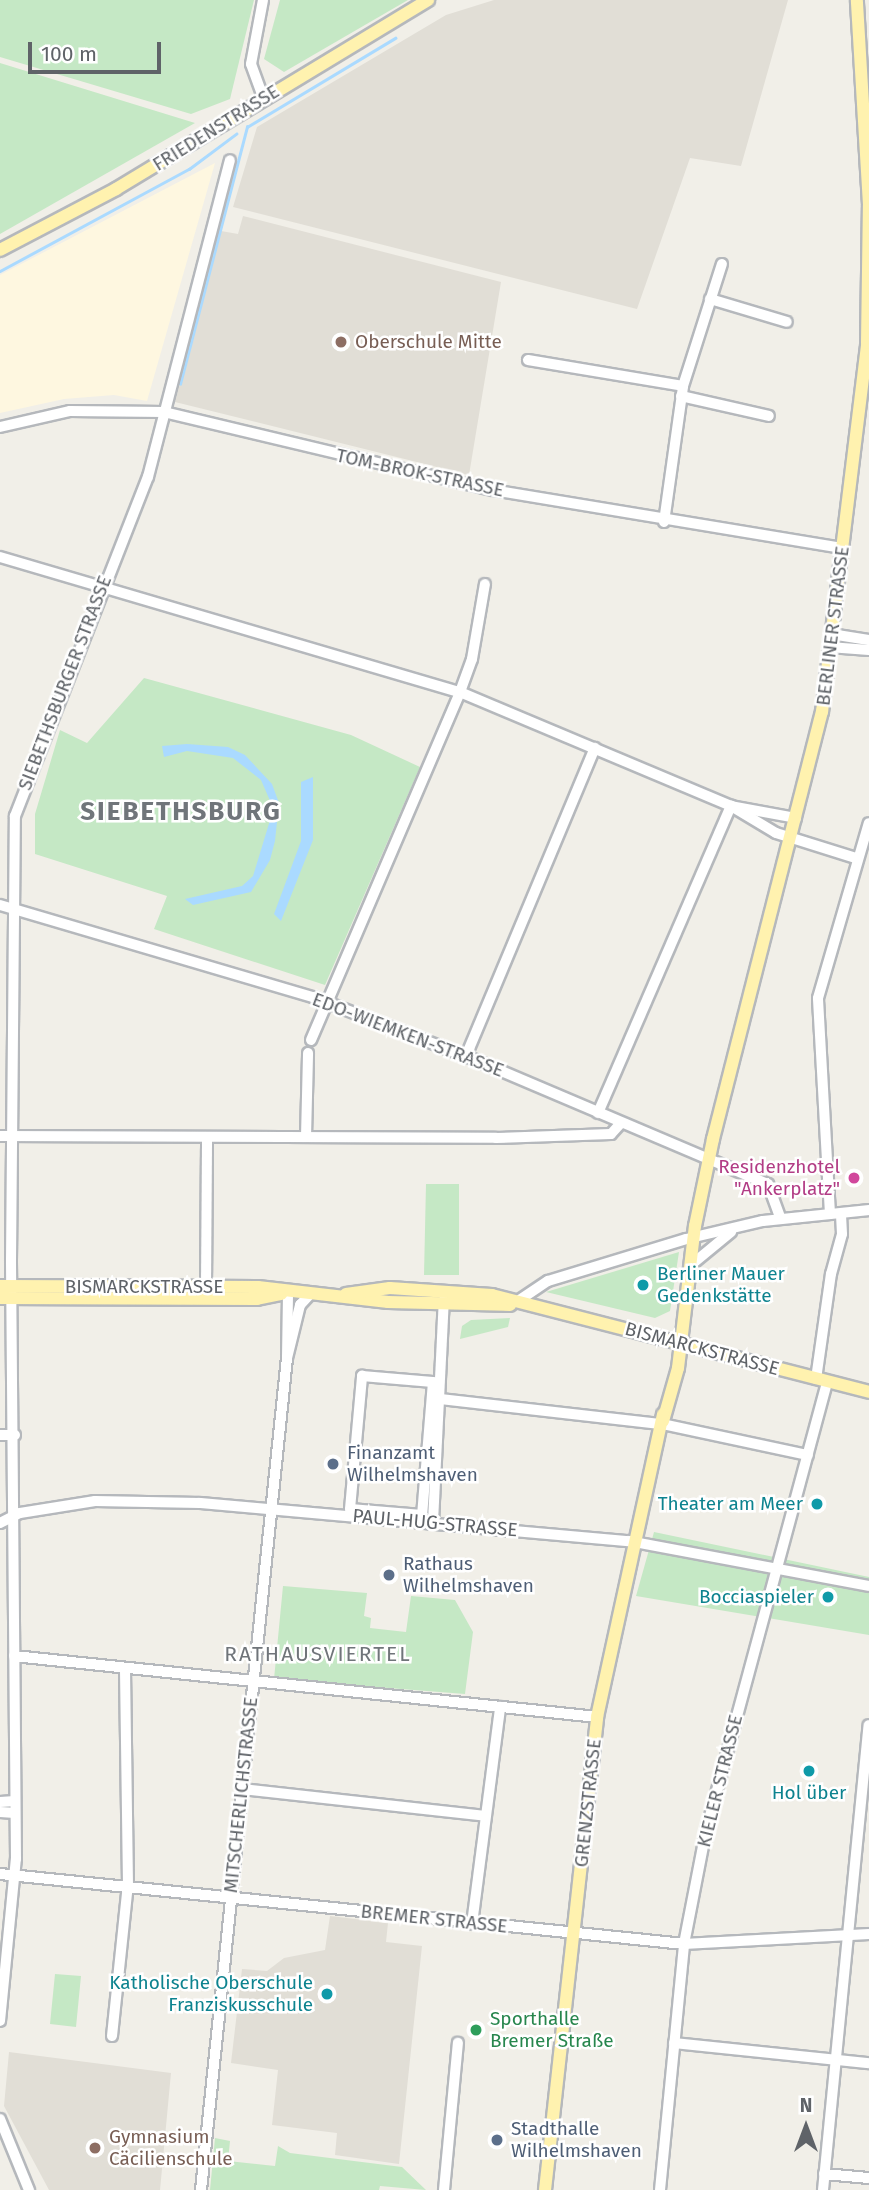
<!DOCTYPE html>
<meta charset="utf-8">
<style>
body{margin:0}
#map{position:relative;width:869px;height:2190px;overflow:hidden;background:#f1efe8;font-family:"Fira Sans",sans-serif}
div>[style]{position:absolute}
[style*='--x']{left:calc(var(--x)*1px);top:calc(var(--y)*1px);width:calc(var(--w)*1px);rotate:calc(var(--a)*1deg)}
.commercial>*{inset:0;background:#fef7e0}
.education>*{inset:0;background:#e1ded6}
.green>*{inset:0;background:#c5e8c5}
.water>*{inset:0;background:#aadaff}
.stream>*{height:2.5px;margin:-1.25px;padding:0 1.25px;transform-origin:1.25px;border-radius:1.25px;background:#aadaff}
.roads{filter:drop-shadow(2px 0 #b5b8bc) drop-shadow(-2px 0 #b5b8bc) drop-shadow(0 2px #b5b8bc) drop-shadow(0 -2px #b5b8bc)}
.minor>*{height:10px;margin:-5px;padding:0 5px;transform-origin:5px;border-radius:5px;background:#fff}
.major>*{height:12px;margin:-6px;padding:0 6px;transform-origin:6px;border-radius:6px;background:#fff2af}
.dots>*{width:19px;height:19px;translate:-50% -50%;box-sizing:border-box;border:4px solid #fff;border-radius:50%}
span{translate:-50% -50%;white-space:nowrap;text-align:center;line-height:1.15;-webkit-text-stroke:5px #fff;paint-order:stroke}
.street-label{font-size:19px;color:#5f6368}
.education-label{font-size:19px;color:#785e54}
.left{translate:0 -50%;text-align:left}
.hotel-label{font-size:19px;color:#b23c85}
.right{translate:-100% -50%;text-align:right}
.culture-label{font-size:19px;color:#0d838f}
.service-label{font-size:19px;color:#4e5e75}
.leisure-label{font-size:19px;color:#27864d}
.neighbourhood-label{font-size:21px;color:#70757a;letter-spacing:2px}
.district-label{font-size:26px;color:#70757a;font-weight:700;letter-spacing:2px}
.north{position:absolute;left:771px;top:2092px;width:70px;height:70px;-webkit-text-stroke:5px #fff;paint-order:stroke;rotate:0deg;font-size:19px;font-weight:700;line-height:28px;text-align:center;color:#5f6368}
.north::after{content:'';display:block;margin:auto;width:24px;height:32px;background:#5f6368;clip-path:polygon(50% 0,100% 100%,50% 72%,0 100%)}
.scale{position:absolute;left:28px;top:42px;width:133px;height:32px;box-sizing:border-box;border:4px solid #5f6368;border-top:0;padding-left:9px;font-size:21px;line-height:24px;white-space:nowrap;color:#5f6368;-webkit-text-stroke:5px #fff;paint-order:stroke}
</style>
<div id="map">
<div class="commercial">
<i style="clip-path:polygon(215px 163px,147px 401px,114px 395px,64px 399px,0 413px,0 275px)"></i>
</div>
<div class="education">
<i style="clip-path:polygon(494px 0,788px 0,741px 166px,690px 158px,637px 309px,233px 207px,257px 127px,446px 15px)"></i>
<i style="clip-path:polygon(243px 216px,501px 282px,469px 475px,175px 402px,221px 231px,238px 234px)"></i>
<i style="clip-path:polygon(330px 1916px,388px 1923px,386px 1942px,422px 1946px,399px 2164px,335px 2155px,337px 2133px,272px 2125px,278px 2070px,231px 2063px,242px 1969px,267px 1971px,284px 1958px,325px 1950px)"></i>
<i style="clip-path:polygon(9px 2052px,171px 2073px,160px 2190px,49px 2190px,4px 2106px)"></i>
</div>
<div class="green">
<i style="clip-path:polygon(0 0,254px 0,230px 99px,191px 114px,0 57px)"></i>
<i style="clip-path:polygon(280px 0,408px 0,284px 72px,264px 59px)"></i>
<i style="clip-path:polygon(0 63px,195px 123px,0 234px)"></i>
<i style="clip-path:polygon(144px 678px,351px 735px,420px 767px,325px 985px,154px 929px,167px 896px,35px 854px,35px 814px,60px 730px,87px 743px)"></i>
<i style="clip-path:polygon(426px 1184px,459px 1184px,459px 1275px,424px 1275px)"></i>
<i style="clip-path:polygon(679px 1252px,670px 1311px,655px 1318px,546px 1292px)"></i>
<i style="clip-path:polygon(510px 1318px,508px 1327px,460px 1339px,462px 1326px,471px 1320px)"></i>
<i style="clip-path:polygon(654px 1532px,869px 1577px,869px 1635px,636px 1596px)"></i>
<i style="clip-path:polygon(283px 1586px,367px 1593px,364px 1616px,371px 1618px,370px 1628px,406px 1632px,411px 1596px,455px 1600px,473px 1632px,465px 1694px,274px 1679px)"></i>
<i style="clip-path:polygon(55px 1974px,81px 1976px,76px 2027px,50px 2024px)"></i>
<i style="clip-path:polygon(215px 2138px,230px 2141px,228px 2161px,275px 2166px,278px 2146px,290px 2153px,402px 2167px,426px 2190px,380px 2186px,379px 2190px,210px 2190px)"></i>
</div>
<div class="water">
<i style="clip-path:polygon(187px 744px,228px 747px,245px 755px,272px 784px,279px 803px,275px 841px,270px 860px,251px 892px,193px 905px,185px 899px,242px 886px,253px 876px,271px 817px,271px 803px,261px 780px,233px 758px,187px 751px,164px 757px,162px 746px)"></i>
<i style="clip-path:polygon(313px 777px,313px 840px,281px 921px,274px 914px,301px 841px,301px 782px)"></i>
</div>
<div class="stream">
<i style="--x:0;--y:271;--w:215;--a:-28.4"></i>
<i style="--x:189;--y:169;--w:59;--a:-36.7"></i>
<i style="--x:180;--y:384;--w:266;--a:-75.4"></i>
<i style="--x:247;--y:127;--w:173;--a:-31"></i>
</div>
<div class="roads">
<div class="minor">
<i style="--x:263;--y:0;--w:65;--a:100.6"></i>
<i style="--x:251;--y:64;--w:35;--a:70"></i>
<i style="--x:710;--y:299;--w:80;--a:16.6"></i>
<i style="--x:528;--y:360;--w:157;--a:9.5"></i>
<i style="--x:681;--y:396;--w:90;--a:12.8"></i>
<i style="--x:0;--y:427;--w:72;--a:-12.9"></i>
<i style="--x:70;--y:411;--w:94;--a:0.6"></i>
<i style="--x:164;--y:412;--w:337;--a:13.4"></i>
<i style="--x:492;--y:490;--w:356;--a:9.4"></i>
<i style="--x:664;--y:522;--w:137;--a:-82"></i>
<i style="--x:683;--y:386;--w:128;--a:-72.3"></i>
<i style="--x:0;--y:557;--w:479;--a:16.4"></i>
<i style="--x:460;--y:692;--w:294;--a:22.8"></i>
<i style="--x:731;--y:806;--w:52;--a:31"></i>
<i style="--x:776;--y:833;--w:84;--a:17.4"></i>
<i style="--x:831;--y:634;--w:38;--a:9"></i>
<i style="--x:829;--y:647;--w:40;--a:4.3"></i>
<i style="--x:0;--y:905;--w:326;--a:16.4"></i>
<i style="--x:313;--y:997;--w:177;--a:21.2"></i>
<i style="--x:478;--y:1061;--w:315;--a:23"></i>
<i style="--x:768;--y:1184;--w:37;--a:70"></i>
<i style="--x:311;--y:1040;--w:379;--a:-66.8"></i>
<i style="--x:460;--y:692;--w:35;--a:-70"></i>
<i style="--x:472;--y:659;--w:76;--a:-80.2"></i>
<i style="--x:466;--y:1056;--w:334;--a:-67.3"></i>
<i style="--x:598;--y:1113;--w:335;--a:-66.6"></i>
<i style="--x:731;--y:806;--w:66;--a:10.5"></i>
<i style="--x:0;--y:1136;--w:496;--a:0.2"></i>
<i style="--x:496;--y:1138;--w:115;--a:-2"></i>
<i style="--x:611;--y:1134;--w:15;--a:-48"></i>
<i style="--x:306;--y:1137;--w:84;--a:-88.6"></i>
<i style="--x:830;--y:1214;--w:216;--a:-93.2"></i>
<i style="--x:818;--y:998;--w:182;--a:-73.8"></i>
<i style="--x:691;--y:1265;--w:52;--a:-39.5"></i>
<i style="--x:206;--y:1287;--w:150;--a:-89.6"></i>
<i style="--x:518;--y:1301;--w:36;--a:-34"></i>
<i style="--x:548;--y:1281;--w:144;--a:-16.9"></i>
<i style="--x:686;--y:1239;--w:79;--a:-13.2"></i>
<i style="--x:763;--y:1221;--w:107;--a:-5.9"></i>
<i style="--x:287;--y:1358;--w:65;--a:-89.1"></i>
<i style="--x:362;--y:1376;--w:71;--a:4.8"></i>
<i style="--x:433;--y:1382;--w:133;--a:94.7"></i>
<i style="--x:422;--y:1515;--w:72;--a:-175.2"></i>
<i style="--x:350;--y:1509;--w:134;--a:-84.8"></i>
<i style="--x:816;--y:1379;--w:106;--a:-81.9"></i>
<i style="--x:831;--y:1274;--w:41;--a:-74.6"></i>
<i style="--x:842;--y:1234;--w:20;--a:-93"></i>
<i style="--x:441;--y:1399;--w:222;--a:6.5"></i>
<i style="--x:662;--y:1424;--w:149;--a:12"></i>
<i style="--x:0;--y:1435;--w:15;--a:0"></i>
<i style="--x:433;--y:1522;--w:222;--a:-87.2"></i>
<i style="--x:0;--y:1523;--w:22;--a:-27"></i>
<i style="--x:20;--y:1513;--w:76;--a:-9.1"></i>
<i style="--x:95;--y:1501;--w:105;--a:1.1"></i>
<i style="--x:200;--y:1503;--w:431;--a:5.1"></i>
<i style="--x:629;--y:1541;--w:244;--a:10.6"></i>
<i style="--x:14;--y:1656;--w:586;--a:5.97"></i>
<i style="--x:242;--y:1789;--w:245;--a:6.3"></i>
<i style="--x:0;--y:1802;--w:15;--a:-4"></i>
<i style="--x:0;--y:1812;--w:15;--a:4"></i>
<i style="--x:0;--y:1874;--w:688;--a:5.84"></i>
<i style="--x:684;--y:1944;--w:185;--a:-3.1"></i>
<i style="--x:472;--y:1924;--w:219;--a:-82.6"></i>
<i style="--x:0;--y:2021;--w:163;--a:-84.4"></i>
<i style="--x:16;--y:1859;--w:599;--a:-90.48"></i>
<i style="--x:11;--y:1260;--w:444;--a:-89.5"></i>
<i style="--x:15;--y:816;--w:364;--a:-68.6"></i>
<i style="--x:148;--y:477;--w:327;--a:-75.5"></i>
<i style="--x:112;--y:2036;--w:152;--a:-84"></i>
<i style="--x:128;--y:1885;--w:217;--a:-90.8"></i>
<i style="--x:674;--y:2043;--w:196;--a:5.9"></i>
<i style="--x:0;--y:2119;--w:77;--a:67.8"></i>
<i style="--x:824;--y:2174;--w:45;--a:5.1"></i>
<i style="--x:201;--y:2190;--w:836;--a:-84.1"></i>
<i style="--x:287;--y:1358;--w:55;--a:-76.2"></i>
<i style="--x:300;--y:1305;--w:16;--a:-47"></i>
<i style="--x:444;--y:2190;--w:148;--a:-84.6"></i>
<i style="--x:660;--y:2190;--w:247;--a:-84.4"></i>
<i style="--x:684;--y:1944;--w:115;--a:-79"></i>
<i style="--x:706;--y:1831;--w:465;--a:-74.9"></i>
<i style="--x:823;--y:2190;--w:467;--a:-84.4"></i>
</div>
<div class="major">
<i style="--x:0;--y:250;--w:131;--a:-27.7"></i>
<i style="--x:116;--y:189;--w:365;--a:-31.2"></i>
<i style="--x:0;--y:1286;--w:258;--a:0.2"></i>
<i style="--x:258;--y:1287;--w:131;--a:6.6"></i>
<i style="--x:388;--y:1302;--w:122;--a:1.4"></i>
<i style="--x:346;--y:1294;--w:44;--a:-7.8"></i>
<i style="--x:390;--y:1288;--w:102;--a:3.9"></i>
<i style="--x:492;--y:1295;--w:389;--a:14.4"></i>
<i style="--x:0;--y:1298;--w:257;--a:0.2"></i>
<i style="--x:257;--y:1299;--w:25;--a:-12"></i>
<i style="--x:663;--y:1421;--w:55;--a:-74.2"></i>
<i style="--x:678;--y:1368;--w:143;--a:-83.2"></i>
<i style="--x:695;--y:1226;--w:89;--a:-78.3"></i>
<i style="--x:713;--y:1139;--w:441;--a:-75.7"></i>
<i style="--x:822;--y:712;--w:372;--a:-83"></i>
<i style="--x:867;--y:343;--w:138;--a:-89.2"></i>
<i style="--x:869;--y:205;--w:205;--a:-93.4"></i>
<i style="--x:545;--y:2190;--w:476;--a:-83.7"></i>
<i style="--x:597;--y:1717;--w:310;--a:-77.7"></i>
</div>
</div>
<div class="dots">
<i style="left:341px;top:342px;background:#8d6e63"></i>
<i style="left:854px;top:1178px;background:#d1479c"></i>
<i style="left:643px;top:1285px;background:#0f9aa8"></i>
<i style="left:333px;top:1464px;background:#5c6f8a"></i>
<i style="left:817px;top:1504px;background:#0f9aa8"></i>
<i style="left:389px;top:1575px;background:#5c6f8a"></i>
<i style="left:828px;top:1597px;background:#0f9aa8"></i>
<i style="left:809px;top:1771px;background:#0f9aa8"></i>
<i style="left:327px;top:1994px;background:#0f9aa8"></i>
<i style="left:476px;top:2030px;background:#2e9e5b"></i>
<i style="left:497px;top:2140px;background:#5c6f8a"></i>
<i style="left:95px;top:2148px;background:#8d6e63"></i>
</div>
<div class="street-label">
<span style="left:216px;top:128px;rotate:-32deg">FRIEDENSTRASSE</span>
<span style="left:420px;top:473px;rotate:12deg">TOM-BROK-STRASSE</span>
<span style="left:833px;top:626px;rotate:-83deg">BERLINER STRASSE</span>
<span style="left:65px;top:683px;rotate:-69deg">SIEBETHSBURGER STRASSE</span>
<span style="left:408px;top:1035px;rotate:21deg">EDO-WIEMKEN-STRASSE</span>
<span style="left:144px;top:1287px">BISMARCKSTRASSE</span>
<span style="left:702px;top:1349px;rotate:15deg">BISMARCKSTRASSE</span>
<span style="left:435px;top:1523px;rotate:5deg">PAUL-HUG-STRASSE</span>
<span style="left:720px;top:1781px;rotate:-76deg">KIELER STRASSE</span>
<span style="left:241px;top:1795px;rotate:-84deg">MITSCHERLICHSTRASSE</span>
<span style="left:588px;top:1803px;rotate:-84deg">GRENZSTRASSE</span>
<span style="left:434px;top:1919px;rotate:6deg">BREMER STRASSE</span>
</div>
<div class="education-label">
<span class="left" style="left:355px;top:342px">Oberschule Mitte</span>
<span class="left" style="left:109px;top:2148px">Gymnasium<br>Cäcilienschule</span>
</div>
<div class="hotel-label">
<span class="right" style="left:840px;top:1178px">Residenzhotel<br>"Ankerplatz"</span>
</div>
<div class="culture-label">
<span class="left" style="left:657px;top:1285px">Berliner Mauer<br>Gedenkstätte</span>
<span class="right" style="left:803px;top:1504px">Theater am Meer</span>
<span class="right" style="left:814px;top:1597px">Bocciaspieler</span>
<span style="left:809px;top:1793px">Hol über</span>
<span class="right" style="left:313px;top:1994px">Katholische Oberschule<br>Franziskusschule</span>
</div>
<div class="service-label">
<span class="left" style="left:347px;top:1464px">Finanzamt<br>Wilhelmshaven</span>
<span class="left" style="left:403px;top:1575px">Rathaus<br>Wilhelmshaven</span>
<span class="left" style="left:511px;top:2140px">Stadthalle<br>Wilhelmshaven</span>
</div>
<div class="leisure-label">
<span class="left" style="left:490px;top:2030px">Sporthalle<br>Bremer Straße</span>
</div>
<div class="neighbourhood-label">
<span style="left:318px;top:1654px">RATHAUSVIERTEL</span>
</div>
<div class="district-label">
<span style="left:181px;top:812px">SIEBETHSBURG</span>
</div>
<div class="north">N</div>
<div class="scale">100 m</div>
</div>
